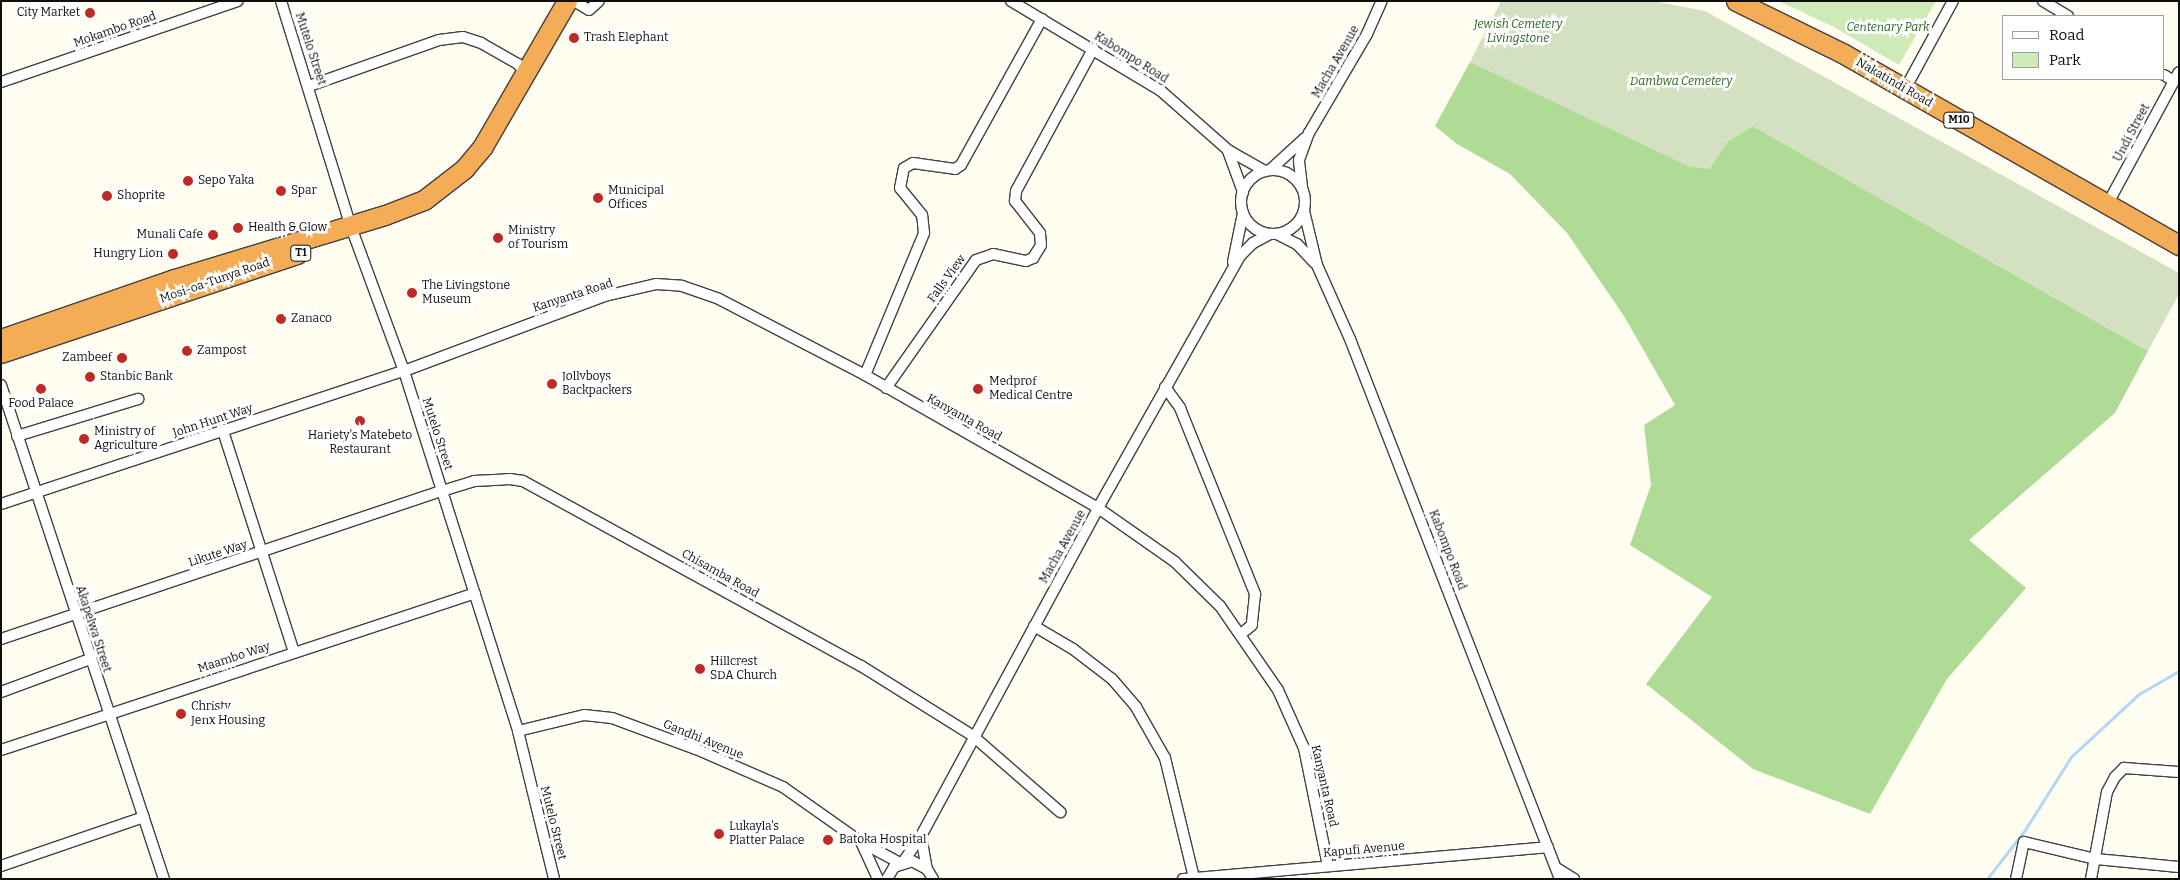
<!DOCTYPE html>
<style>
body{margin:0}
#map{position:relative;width:2180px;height:880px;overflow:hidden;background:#fffdef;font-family:Bitter,serif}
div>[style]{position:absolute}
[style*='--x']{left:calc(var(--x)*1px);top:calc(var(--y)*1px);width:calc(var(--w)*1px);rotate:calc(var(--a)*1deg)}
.green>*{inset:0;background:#ceeab8}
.forest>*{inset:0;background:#b0db97}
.cemetery>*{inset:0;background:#d3e1c0}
.stream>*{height:2.5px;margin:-1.25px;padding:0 1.25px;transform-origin:1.25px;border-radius:1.25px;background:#b3d8f7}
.roads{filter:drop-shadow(1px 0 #414141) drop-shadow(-1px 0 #414141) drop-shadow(0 1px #414141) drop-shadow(0 -1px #414141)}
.street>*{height:10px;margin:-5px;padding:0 5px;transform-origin:5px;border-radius:5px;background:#fff}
.street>.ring{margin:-5px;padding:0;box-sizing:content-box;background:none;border:10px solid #fff;border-radius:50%}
.highway>*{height:19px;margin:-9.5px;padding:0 9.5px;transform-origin:9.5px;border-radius:9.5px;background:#f5ac56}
.dots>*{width:14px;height:14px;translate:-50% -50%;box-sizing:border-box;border:2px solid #fff;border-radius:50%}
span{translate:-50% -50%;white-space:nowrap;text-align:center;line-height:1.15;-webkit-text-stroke:5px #fff;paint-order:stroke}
.shield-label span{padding:1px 4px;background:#fff;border:1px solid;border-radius:4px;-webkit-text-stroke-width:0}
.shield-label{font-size:11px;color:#0e0e0e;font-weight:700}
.poi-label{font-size:12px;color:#0e0e0e}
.right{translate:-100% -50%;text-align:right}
.left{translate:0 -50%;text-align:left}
.park-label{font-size:12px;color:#26671d;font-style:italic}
.street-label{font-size:12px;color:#0e0e0e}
.frame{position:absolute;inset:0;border:2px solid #0e0e0e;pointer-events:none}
.legend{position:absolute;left:2002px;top:15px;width:162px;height:65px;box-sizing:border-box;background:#fff;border:1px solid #9f9f9f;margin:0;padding:6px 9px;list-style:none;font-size:15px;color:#0e0e0e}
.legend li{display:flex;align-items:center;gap:10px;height:25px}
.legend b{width:25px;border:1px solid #9f9f9f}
</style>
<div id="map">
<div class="green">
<i style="clip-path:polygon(1778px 1px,1936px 1px,1899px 65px,1832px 26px)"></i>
</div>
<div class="forest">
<i style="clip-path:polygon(1470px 62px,1709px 169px,1728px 141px,1753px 126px,2148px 351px,2115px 413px,1969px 540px,2026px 588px,1947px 679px,1870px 814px,1753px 769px,1646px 684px,1712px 597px,1630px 545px,1651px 485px,1644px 425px,1675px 405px,1624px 316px,1567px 233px,1510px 174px,1457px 144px,1435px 126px)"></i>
</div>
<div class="cemetery">
<i style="clip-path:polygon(1501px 1px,1653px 1px,1705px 11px,2179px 273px,2179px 294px,2148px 351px,1753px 126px,1728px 141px,1709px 169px,1690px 167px,1470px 62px)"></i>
</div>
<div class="stream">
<i style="--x:1987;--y:879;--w:62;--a:-52.2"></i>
<i style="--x:2025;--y:830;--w:86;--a:-57.8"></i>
<i style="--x:2071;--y:757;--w:93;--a:-42.8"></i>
<i style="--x:2139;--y:694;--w:46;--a:-29.9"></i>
</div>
<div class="roads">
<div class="street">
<i style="--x:281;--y:1;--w:237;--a:72.8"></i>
<i style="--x:351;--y:227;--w:153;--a:69.8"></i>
<i style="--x:404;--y:371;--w:378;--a:72.4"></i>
<i style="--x:518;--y:731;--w:152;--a:76.3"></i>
<i style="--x:574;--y:1;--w:17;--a:31"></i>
<i style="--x:589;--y:10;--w:13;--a:-42"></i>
<i style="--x:1011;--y:1;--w:174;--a:30.9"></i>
<i style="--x:1160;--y:90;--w:91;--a:41.4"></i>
<i style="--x:1228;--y:150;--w:43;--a:29.6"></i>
<i style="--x:2043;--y:1;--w:29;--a:31"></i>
<i style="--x:2164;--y:75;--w:12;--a:31"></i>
<i style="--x:1;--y:82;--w:250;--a:-18.9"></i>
<i style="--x:309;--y:86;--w:138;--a:-19.5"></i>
<i style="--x:439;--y:40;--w:24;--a:-7"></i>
<i style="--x:463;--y:37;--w:19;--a:18"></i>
<i style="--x:481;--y:43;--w:43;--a:29.6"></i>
<i style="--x:518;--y:64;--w:11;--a:52"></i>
<i style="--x:1905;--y:89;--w:100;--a:-61.4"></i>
<i style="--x:1228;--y:151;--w:44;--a:69.9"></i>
<i class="ring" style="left:1241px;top:170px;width:54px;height:54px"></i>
<i style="--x:1270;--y:170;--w:47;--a:-42.4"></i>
<i style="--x:1302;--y:186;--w:26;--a:-97"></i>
<i style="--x:1299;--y:160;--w:29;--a:-70"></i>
<i style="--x:1309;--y:133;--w:115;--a:-59.6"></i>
<i style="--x:1367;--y:34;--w:36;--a:-66"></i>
<i style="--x:2107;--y:205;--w:151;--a:-61.6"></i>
<i style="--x:1304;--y:211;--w:56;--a:76.5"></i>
<i style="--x:1317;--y:265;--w:81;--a:66"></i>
<i style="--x:1350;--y:339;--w:579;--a:68.75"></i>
<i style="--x:1277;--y:234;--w:22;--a:27"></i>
<i style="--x:1297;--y:244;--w:25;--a:47"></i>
<i style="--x:1233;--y:262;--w:50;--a:-78.5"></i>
<i style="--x:865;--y:375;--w:154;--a:-67.4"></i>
<i style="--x:924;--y:233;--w:18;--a:-96"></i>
<i style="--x:922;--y:215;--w:35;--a:-129"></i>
<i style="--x:900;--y:188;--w:20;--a:-79"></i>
<i style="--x:904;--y:168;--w:10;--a:-29"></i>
<i style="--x:913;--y:163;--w:42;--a:8.1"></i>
<i style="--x:955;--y:169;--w:7;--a:-34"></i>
<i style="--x:961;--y:165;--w:167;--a:-61"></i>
<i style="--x:1;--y:385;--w:520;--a:71.74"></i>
<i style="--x:1165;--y:387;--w:26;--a:54"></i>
<i style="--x:1180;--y:408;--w:201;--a:68"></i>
<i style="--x:1255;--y:594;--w:31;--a:96"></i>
<i style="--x:1252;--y:625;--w:14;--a:141"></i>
<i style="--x:886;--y:388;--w:156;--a:-54.9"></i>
<i style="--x:976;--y:260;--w:18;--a:-19"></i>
<i style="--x:993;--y:254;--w:34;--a:12"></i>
<i style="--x:1026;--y:261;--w:8;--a:-23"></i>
<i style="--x:1033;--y:258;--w:15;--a:-58"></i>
<i style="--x:1041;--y:245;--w:12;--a:-95"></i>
<i style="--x:1040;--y:233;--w:41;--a:-128"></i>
<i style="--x:1015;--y:201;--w:10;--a:-84"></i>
<i style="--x:1016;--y:191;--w:162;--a:-61.5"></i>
<i style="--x:223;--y:431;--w:232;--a:72.2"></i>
<i style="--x:17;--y:436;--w:127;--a:-17"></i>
<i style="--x:1;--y:504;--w:424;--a:-18.3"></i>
<i style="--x:404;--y:371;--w:215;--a:-20.5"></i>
<i style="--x:605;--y:296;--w:52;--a:-13.2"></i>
<i style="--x:656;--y:284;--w:26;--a:4"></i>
<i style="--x:682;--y:286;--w:39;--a:19"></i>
<i style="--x:719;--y:299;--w:165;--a:27.5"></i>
<i style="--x:865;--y:375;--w:268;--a:29.7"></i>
<i style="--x:1098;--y:508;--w:94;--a:35"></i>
<i style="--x:1175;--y:562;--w:63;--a:44.4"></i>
<i style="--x:1220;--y:606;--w:102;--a:55.4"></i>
<i style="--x:1278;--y:690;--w:64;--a:65.9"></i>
<i style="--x:1304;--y:748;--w:120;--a:78.5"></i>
<i style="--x:1034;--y:626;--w:45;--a:30.5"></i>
<i style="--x:1073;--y:649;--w:49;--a:37.6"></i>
<i style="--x:1112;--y:679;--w:37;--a:49"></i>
<i style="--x:1136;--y:707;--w:59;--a:60.4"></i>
<i style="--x:1165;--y:758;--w:123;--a:76.4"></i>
<i style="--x:1;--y:639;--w:465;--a:-18.6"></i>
<i style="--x:442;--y:491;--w:34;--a:-17"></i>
<i style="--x:474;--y:481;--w:36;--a:-3"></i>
<i style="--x:510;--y:479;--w:13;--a:9"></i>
<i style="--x:523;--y:481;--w:385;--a:28.7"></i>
<i style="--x:861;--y:666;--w:132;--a:32"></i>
<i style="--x:973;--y:736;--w:116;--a:41.1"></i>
<i style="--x:1;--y:692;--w:95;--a:-20.3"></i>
<i style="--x:518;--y:731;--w:68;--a:-13.6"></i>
<i style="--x:584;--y:715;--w:28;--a:6"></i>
<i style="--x:612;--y:718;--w:90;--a:20.3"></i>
<i style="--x:696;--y:749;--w:95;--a:23.6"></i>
<i style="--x:783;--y:787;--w:95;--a:35.2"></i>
<i style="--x:861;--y:842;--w:44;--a:28.3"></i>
<i style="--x:1;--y:750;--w:499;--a:-18.3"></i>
<i style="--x:921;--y:836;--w:34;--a:80"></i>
<i style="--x:861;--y:842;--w:41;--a:65.3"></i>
<i style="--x:903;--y:862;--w:32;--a:-55"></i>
<i style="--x:921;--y:836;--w:373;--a:-61.6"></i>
<i style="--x:1098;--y:508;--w:289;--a:-60.6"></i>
<i style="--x:1240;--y:256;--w:18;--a:-45"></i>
<i style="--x:1253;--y:243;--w:19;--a:-28"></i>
<i style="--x:1;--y:866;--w:151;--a:-18.9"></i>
<i style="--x:1558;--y:869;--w:19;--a:32"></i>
<i style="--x:887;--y:879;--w:14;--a:-60"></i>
<i style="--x:894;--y:867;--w:19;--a:-18"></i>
<i style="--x:912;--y:861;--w:17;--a:28"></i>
<i style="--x:927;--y:869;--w:12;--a:59"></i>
<i style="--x:1183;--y:879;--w:366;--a:-5"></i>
<i style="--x:2016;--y:879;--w:38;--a:-78"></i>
<i style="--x:2024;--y:842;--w:74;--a:13.3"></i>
<i style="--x:2096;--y:859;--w:83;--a:5.5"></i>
<i style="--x:2091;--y:879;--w:88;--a:-79.6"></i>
<i style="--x:2107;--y:792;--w:17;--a:-62"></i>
<i style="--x:2115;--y:777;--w:13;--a:-45"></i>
<i style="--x:2124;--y:768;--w:55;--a:4.2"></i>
</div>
<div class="highway">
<i style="--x:1736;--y:1;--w:120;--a:26.1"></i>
<i style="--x:1844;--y:54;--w:386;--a:29.7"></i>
<i style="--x:1;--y:339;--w:183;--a:-19.1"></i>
<i style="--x:174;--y:279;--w:220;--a:-16.9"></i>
<i style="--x:385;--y:215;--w:42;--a:-21"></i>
<i style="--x:424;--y:200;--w:51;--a:-37.8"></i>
<i style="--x:464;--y:169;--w:30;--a:-50"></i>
<i style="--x:483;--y:146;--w:168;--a:-59.9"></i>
<i style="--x:1;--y:353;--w:312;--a:-18.5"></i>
</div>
</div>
<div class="dots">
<i style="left:90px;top:13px;background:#c02a24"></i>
<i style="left:574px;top:38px;background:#c02a24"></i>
<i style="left:188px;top:181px;background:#c02a24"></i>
<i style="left:281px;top:191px;background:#c02a24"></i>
<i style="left:107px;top:196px;background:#c02a24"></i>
<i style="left:598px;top:198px;background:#c02a24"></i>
<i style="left:238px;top:228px;background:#c02a24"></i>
<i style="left:213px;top:235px;background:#c02a24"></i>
<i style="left:498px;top:238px;background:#c02a24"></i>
<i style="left:173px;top:254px;background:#c02a24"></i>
<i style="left:412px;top:293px;background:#c02a24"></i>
<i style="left:281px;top:319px;background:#c02a24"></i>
<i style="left:187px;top:351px;background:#c02a24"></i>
<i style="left:122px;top:358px;background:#c02a24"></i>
<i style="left:90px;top:377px;background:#c02a24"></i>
<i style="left:552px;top:384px;background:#c02a24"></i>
<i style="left:41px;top:389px;background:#c02a24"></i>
<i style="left:978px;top:389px;background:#c02a24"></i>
<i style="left:360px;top:421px;background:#c02a24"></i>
<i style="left:84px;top:439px;background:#c02a24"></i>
<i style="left:700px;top:669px;background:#c02a24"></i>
<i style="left:181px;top:714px;background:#c02a24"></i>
<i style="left:719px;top:834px;background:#c02a24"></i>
<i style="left:828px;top:840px;background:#c02a24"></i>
</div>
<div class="shield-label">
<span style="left:1959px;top:120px">M10</span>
<span style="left:301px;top:253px">T1</span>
</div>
<div class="poi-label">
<span class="right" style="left:80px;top:13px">City Market</span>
<span class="left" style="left:584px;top:38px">Trash Elephant</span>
<span class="left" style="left:198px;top:181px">Sepo Yaka</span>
<span class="left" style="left:291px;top:191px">Spar</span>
<span class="left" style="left:608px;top:198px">Municipal<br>Offices</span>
<span class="left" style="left:117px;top:196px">Shoprite</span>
<span class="left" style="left:248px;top:228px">Health &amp; Glow</span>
<span class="left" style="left:508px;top:238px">Ministry<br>of Tourism</span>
<span class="right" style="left:203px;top:235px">Munali Cafe</span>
<span class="right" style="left:163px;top:254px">Hungry Lion</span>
<span class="left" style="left:422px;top:293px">The Livingstone<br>Museum</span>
<span class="left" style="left:291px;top:319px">Zanaco</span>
<span class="left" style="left:197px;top:351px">Zampost</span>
<span class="right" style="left:112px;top:358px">Zambeef</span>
<span class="left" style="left:100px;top:377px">Stanbic Bank</span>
<span class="left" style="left:562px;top:384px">Jollyboys<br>Backpackers</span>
<span class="left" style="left:989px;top:389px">Medprof<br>Medical Centre</span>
<span style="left:41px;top:404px">Food Palace</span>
<span class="left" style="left:94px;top:439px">Ministry of<br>Agriculture</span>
<span style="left:360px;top:443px">Hariety's Matebeto<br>Restaurant</span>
<span class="left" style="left:710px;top:669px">Hillcrest<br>SDA Church</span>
<span class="left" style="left:191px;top:714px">Christy<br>Jenx Housing</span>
<span class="left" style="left:729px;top:834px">Lukayla's<br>Platter Palace</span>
<span class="left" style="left:839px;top:840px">Batoka Hospital</span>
</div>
<div class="park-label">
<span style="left:1518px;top:32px">Jewish Cemetery<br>Livingstone</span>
<span style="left:1888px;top:28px">Centenary Park</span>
<span style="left:1681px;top:82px">Dambwa Cemetery</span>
</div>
<div class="street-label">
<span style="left:115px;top:30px;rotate:-19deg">Mokambo Road</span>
<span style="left:310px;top:49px;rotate:72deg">Mutelo Street</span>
<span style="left:1131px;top:58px;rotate:32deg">Kabompo Road</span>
<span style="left:1336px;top:62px;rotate:-60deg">Macha Avenue</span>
<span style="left:1894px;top:83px;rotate:30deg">Nakatindi Road</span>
<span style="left:2132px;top:133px;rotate:-62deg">Undi Street</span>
<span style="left:947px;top:279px;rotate:-54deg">Falls View</span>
<span style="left:215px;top:281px;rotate:-19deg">Mosi-oa-Tunya Road</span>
<span style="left:573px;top:296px;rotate:-18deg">Kanyanta Road</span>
<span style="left:964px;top:418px;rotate:29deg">Kanyanta Road</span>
<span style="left:213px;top:421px;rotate:-18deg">John Hunt Way</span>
<span style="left:437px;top:434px;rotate:72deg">Mutelo Street</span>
<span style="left:1063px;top:547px;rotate:-61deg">Macha Avenue</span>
<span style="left:1447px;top:550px;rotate:69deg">Kabompo Road</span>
<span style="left:218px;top:554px;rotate:-18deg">Likute Way</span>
<span style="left:720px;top:574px;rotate:29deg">Chisamba Road</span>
<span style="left:93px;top:629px;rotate:72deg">Akapelwa Street</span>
<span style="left:234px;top:658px;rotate:-18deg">Maambo Way</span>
<span style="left:703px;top:740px;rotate:22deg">Gandhi Avenue</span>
<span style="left:1324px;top:786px;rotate:77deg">Kanyanta Road</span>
<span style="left:553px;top:823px;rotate:76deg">Mutelo Street</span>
<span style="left:1364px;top:850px;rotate:-5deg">Kapufi Avenue</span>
</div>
<div class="frame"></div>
<ul class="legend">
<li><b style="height:6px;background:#fff"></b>Road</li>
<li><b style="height:14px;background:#ceeab8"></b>Park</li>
</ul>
</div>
